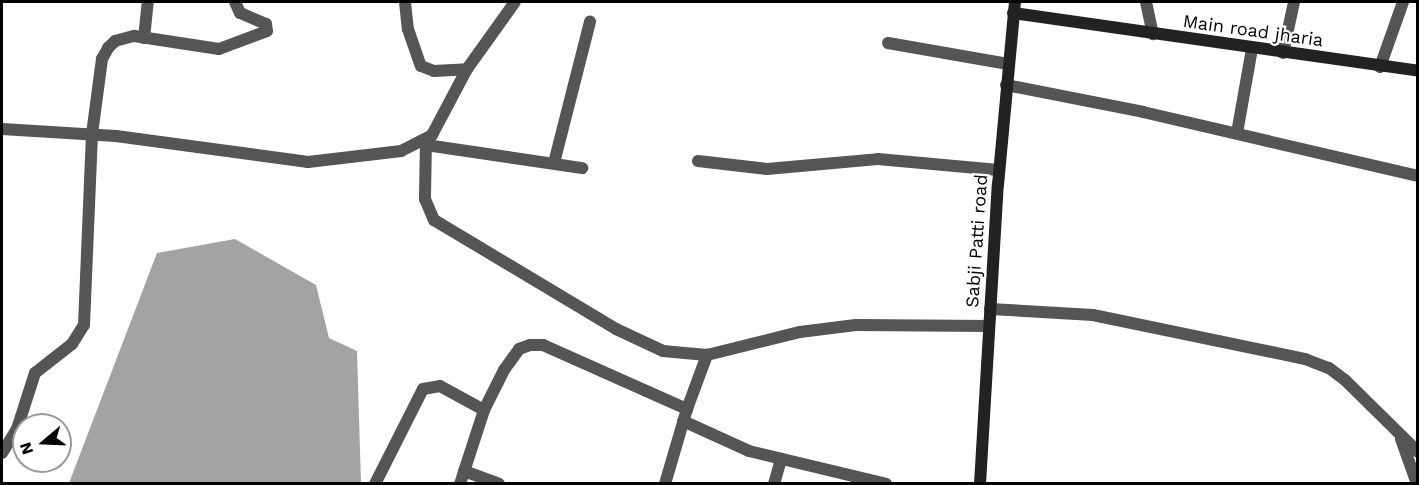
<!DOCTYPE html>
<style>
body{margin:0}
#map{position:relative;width:1419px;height:485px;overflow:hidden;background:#fff;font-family:"Work Sans",sans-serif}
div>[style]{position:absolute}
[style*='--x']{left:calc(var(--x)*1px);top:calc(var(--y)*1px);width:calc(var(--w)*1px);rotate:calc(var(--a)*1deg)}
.water>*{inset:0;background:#a3a3a3}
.street>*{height:12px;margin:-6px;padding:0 6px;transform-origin:6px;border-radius:6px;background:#555}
.secondary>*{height:12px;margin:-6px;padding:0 6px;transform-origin:6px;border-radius:6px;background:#222}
span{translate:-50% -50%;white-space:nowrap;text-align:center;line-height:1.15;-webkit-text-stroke:4.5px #fff;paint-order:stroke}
.street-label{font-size:18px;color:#000}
.frame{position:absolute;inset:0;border:3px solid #000;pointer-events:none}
.north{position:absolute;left:12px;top:413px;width:60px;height:60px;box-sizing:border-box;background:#fff;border:2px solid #999;border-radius:50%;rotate:251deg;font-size:16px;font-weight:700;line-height:24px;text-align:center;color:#000}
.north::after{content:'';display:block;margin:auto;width:21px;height:27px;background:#000;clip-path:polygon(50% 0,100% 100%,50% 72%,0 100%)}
</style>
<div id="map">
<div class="water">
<i style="clip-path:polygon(235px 239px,316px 285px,329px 338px,357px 351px,361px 483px,69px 483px,157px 253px)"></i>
</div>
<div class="street">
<i style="--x:405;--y:2;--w:27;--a:84"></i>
<i style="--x:408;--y:29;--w:39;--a:71"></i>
<i style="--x:421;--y:66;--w:14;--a:21"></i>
<i style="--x:434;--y:71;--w:33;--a:-3"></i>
<i style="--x:1146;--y:2;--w:33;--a:78"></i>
<i style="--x:144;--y:38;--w:36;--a:-84"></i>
<i style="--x:888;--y:43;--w:122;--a:9.9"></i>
<i style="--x:1283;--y:53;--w:52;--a:-77.8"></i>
<i style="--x:1380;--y:67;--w:69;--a:-70.5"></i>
<i style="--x:1006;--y:85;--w:140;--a:11.1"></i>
<i style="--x:1143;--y:112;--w:282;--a:13.1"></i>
<i style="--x:2;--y:129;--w:114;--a:3.5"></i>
<i style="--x:116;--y:136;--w:194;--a:7.7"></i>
<i style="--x:308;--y:162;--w:94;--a:-6.7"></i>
<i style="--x:401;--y:151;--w:35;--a:-27"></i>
<i style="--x:432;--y:135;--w:75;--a:-62.1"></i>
<i style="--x:467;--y:69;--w:82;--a:-54.4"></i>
<i style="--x:1237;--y:133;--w:85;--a:-79.9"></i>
<i style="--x:426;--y:139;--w:60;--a:91"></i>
<i style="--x:425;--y:199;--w:23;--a:67"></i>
<i style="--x:434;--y:220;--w:212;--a:30.9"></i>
<i style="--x:616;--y:329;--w:52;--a:25.1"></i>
<i style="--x:663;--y:351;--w:44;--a:5.2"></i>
<i style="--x:707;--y:355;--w:96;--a:-13.9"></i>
<i style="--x:800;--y:332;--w:56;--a:-7.1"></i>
<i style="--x:856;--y:325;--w:133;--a:0.4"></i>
<i style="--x:426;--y:145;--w:158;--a:8.4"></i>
<i style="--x:698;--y:161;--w:69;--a:6.6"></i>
<i style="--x:767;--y:169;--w:111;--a:-5.1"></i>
<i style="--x:878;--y:159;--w:121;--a:5.2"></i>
<i style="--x:554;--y:163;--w:146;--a:-75.7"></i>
<i style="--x:990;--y:309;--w:103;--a:3.3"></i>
<i style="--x:1093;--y:315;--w:217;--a:11.7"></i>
<i style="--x:1305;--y:359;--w:26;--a:21"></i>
<i style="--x:1329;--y:368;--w:20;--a:37"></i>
<i style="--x:1345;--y:380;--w:103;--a:44.6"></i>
<i style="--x:683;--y:421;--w:72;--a:24.4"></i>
<i style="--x:749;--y:451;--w:141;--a:13.5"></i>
<i style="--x:1401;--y:439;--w:48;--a:70.4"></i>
<i style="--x:2;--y:453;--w:28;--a:-58"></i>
<i style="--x:17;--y:429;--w:59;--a:-72.2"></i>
<i style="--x:35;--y:373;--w:47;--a:-38.1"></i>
<i style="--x:72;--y:344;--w:22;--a:-58"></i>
<i style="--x:84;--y:325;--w:191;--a:-87.6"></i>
<i style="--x:92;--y:134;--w:76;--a:-82.4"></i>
<i style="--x:102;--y:59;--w:13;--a:-61"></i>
<i style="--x:108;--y:48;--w:10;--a:-45"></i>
<i style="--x:115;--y:41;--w:20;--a:-15"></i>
<i style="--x:134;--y:36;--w:86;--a:8.7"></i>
<i style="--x:219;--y:49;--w:51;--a:-20.6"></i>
<i style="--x:267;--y:31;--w:7;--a:-98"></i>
<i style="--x:266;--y:24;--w:28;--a:-157"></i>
<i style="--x:240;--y:13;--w:12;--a:-114"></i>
<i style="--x:464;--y:471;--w:37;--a:20"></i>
<i style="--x:375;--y:484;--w:106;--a:-63.2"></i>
<i style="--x:423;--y:389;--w:17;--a:-10"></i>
<i style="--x:440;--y:386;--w:50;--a:28.6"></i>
<i style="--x:460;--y:484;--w:78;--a:-72"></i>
<i style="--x:484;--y:410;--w:45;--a:-63.4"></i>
<i style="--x:504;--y:370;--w:26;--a:-54"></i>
<i style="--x:519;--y:349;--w:12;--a:-20"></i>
<i style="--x:530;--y:345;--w:13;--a:0"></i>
<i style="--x:543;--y:345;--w:158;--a:24"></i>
<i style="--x:665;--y:484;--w:78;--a:-73.7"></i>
<i style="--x:687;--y:409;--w:58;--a:-69.7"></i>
<i style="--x:774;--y:484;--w:25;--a:-74"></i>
</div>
<div class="secondary">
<i style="--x:1013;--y:13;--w:409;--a:8.1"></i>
<i style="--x:980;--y:484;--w:300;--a:-86.6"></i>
<i style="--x:998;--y:185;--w:184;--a:-84.7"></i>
</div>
<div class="street-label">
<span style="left:1253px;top:31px;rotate:8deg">Main road jharia</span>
<span style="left:977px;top:241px;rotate:-86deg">Sabji Patti road</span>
</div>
<div class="frame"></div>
<div class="north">N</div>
</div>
